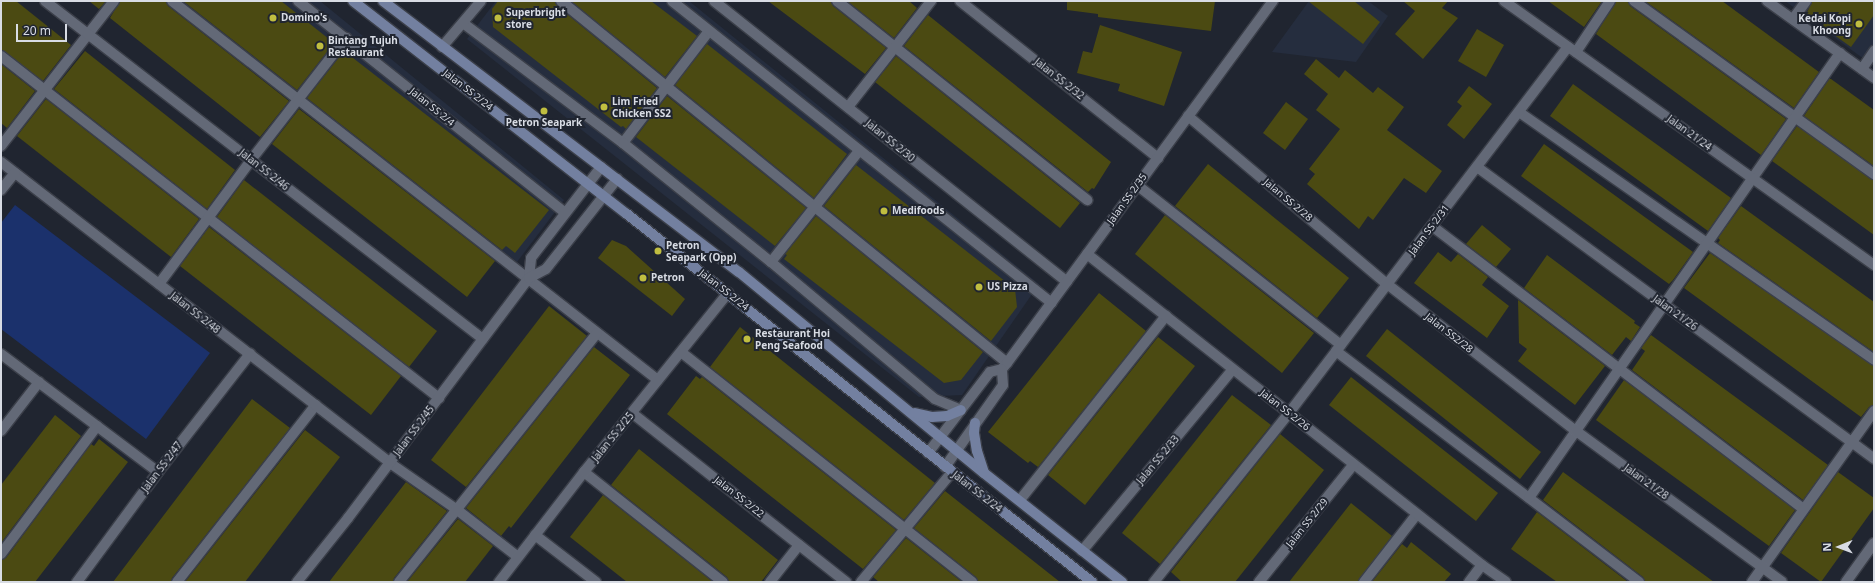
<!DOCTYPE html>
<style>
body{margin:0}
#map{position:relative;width:1875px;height:583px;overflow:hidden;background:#202530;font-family:"Noto Sans",sans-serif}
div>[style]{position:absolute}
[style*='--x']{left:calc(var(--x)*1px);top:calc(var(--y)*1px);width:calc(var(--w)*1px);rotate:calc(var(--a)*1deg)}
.built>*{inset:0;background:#252d3e}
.green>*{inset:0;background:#1b316c}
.building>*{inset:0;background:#4b4a12}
.roads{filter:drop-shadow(1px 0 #3b3f49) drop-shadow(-1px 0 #3b3f49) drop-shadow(0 1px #3b3f49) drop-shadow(0 -1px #3b3f49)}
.service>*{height:10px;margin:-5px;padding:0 5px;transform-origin:5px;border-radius:5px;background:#636977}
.minor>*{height:10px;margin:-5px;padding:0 5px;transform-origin:5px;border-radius:5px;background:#636977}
.tertiary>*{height:10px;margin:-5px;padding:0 5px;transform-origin:5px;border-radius:5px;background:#636977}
.secondary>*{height:10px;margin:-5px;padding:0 5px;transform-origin:5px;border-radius:5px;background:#7380a0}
.dots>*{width:11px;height:11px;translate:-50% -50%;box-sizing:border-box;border:2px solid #202530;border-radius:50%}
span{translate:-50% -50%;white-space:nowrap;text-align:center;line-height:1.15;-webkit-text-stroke:4px #202530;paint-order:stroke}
.poi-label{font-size:10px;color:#d8dce4;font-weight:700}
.left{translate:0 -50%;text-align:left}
.right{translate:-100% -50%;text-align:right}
.street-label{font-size:10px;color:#d8dce4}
.frame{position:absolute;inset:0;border:2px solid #d8dce4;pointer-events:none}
.north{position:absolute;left:1819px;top:527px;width:40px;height:40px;-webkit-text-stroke:3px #202530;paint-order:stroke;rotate:269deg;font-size:11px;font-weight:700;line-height:16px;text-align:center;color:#d8dce4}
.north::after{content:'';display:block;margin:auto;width:14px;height:18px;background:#d8dce4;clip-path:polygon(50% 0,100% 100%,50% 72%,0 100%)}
.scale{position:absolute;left:16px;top:24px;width:51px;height:18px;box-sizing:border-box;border:2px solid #d8dce4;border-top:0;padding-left:5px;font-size:12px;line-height:14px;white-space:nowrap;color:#d8dce4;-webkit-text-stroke:3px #202530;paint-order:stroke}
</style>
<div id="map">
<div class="built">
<i style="clip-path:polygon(179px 1px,320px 1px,564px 200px,517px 262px)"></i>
<i style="clip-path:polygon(496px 1px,689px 1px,1039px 284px,962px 395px,919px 397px,467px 39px)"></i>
<i style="clip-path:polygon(1309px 1px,1368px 1px,1388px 16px,1356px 62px,1272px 52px)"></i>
<i style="clip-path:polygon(1785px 1px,1874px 1px,1874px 66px,1857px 54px)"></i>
</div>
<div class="green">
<i style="clip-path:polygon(15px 205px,210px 353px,146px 439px,1px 329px,1px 223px)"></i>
</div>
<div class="building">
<i style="clip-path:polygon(1px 1px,16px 1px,71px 45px,43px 81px,1px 50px)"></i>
<i style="clip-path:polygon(89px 1px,106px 1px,99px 9px)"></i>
<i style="clip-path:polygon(120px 1px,166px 1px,168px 6px,289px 101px,260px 137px,110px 18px)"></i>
<i style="clip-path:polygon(183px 1px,281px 1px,334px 43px,297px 90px)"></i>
<i style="clip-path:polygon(498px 1px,555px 1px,557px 6px,657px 88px,626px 129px,623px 126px,621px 127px,493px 27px,492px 9px)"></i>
<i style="clip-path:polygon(571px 1px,651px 1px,697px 36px,665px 77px)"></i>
<i style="clip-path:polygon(768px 1px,831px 1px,833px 6px,886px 48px,865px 74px)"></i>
<i style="clip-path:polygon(847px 1px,909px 1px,917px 8px,894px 38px)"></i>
<i style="clip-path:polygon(1067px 1px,1215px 1px,1211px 31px,1098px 17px,1098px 14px,1067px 10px)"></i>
<i style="clip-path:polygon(1308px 1px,1354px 1px,1380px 22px,1363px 44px)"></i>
<i style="clip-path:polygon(1403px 1px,1448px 1px,1442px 8px,1458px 18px,1423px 59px,1395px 34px,1415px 11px)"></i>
<i style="clip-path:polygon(1548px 1px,1602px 1px,1584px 27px)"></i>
<i style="clip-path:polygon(1616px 1px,1628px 1px,1630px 6px,1786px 119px,1761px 155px,1596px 34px)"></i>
<i style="clip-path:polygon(1645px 1px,1722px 1px,1819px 72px,1794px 108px)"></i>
<i style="clip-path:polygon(1812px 1px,1874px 1px,1874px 15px,1851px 47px,1806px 15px)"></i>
<i style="clip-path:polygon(928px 15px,1111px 162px,1094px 189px,1092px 188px,1088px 192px,904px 46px)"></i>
<i style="clip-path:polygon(1100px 25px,1182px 52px,1164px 106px,1118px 91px,1120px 84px,1077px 73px,1083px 51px,1092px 53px)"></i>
<i style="clip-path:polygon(1477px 29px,1504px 45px,1486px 77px,1458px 61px)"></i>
<i style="clip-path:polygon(707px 44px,847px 154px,814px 198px,675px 85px)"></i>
<i style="clip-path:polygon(85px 51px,235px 170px,207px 209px,54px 89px)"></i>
<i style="clip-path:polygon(344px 51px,549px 210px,515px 253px,506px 246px,502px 250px,307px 98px)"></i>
<i style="clip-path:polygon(896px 56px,1080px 203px,1060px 228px,875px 82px)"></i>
<i style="clip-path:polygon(1316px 59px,1339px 78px,1345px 70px,1373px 93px,1378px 87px,1404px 107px,1387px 130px,1442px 171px,1426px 193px,1404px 178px,1373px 220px,1368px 216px,1359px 229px,1307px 184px,1315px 174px,1309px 169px,1340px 129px,1316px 110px,1328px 94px,1304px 74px)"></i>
<i style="clip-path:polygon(1px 64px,35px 91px,7px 128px,1px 123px)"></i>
<i style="clip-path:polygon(1829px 79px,1831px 79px,1874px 110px,1874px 166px,1804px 116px)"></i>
<i style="clip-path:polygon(1573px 84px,1731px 198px,1708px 231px,1550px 116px)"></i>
<i style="clip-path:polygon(1469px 86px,1492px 104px,1464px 139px,1447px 125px,1462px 106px,1457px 102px)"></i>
<i style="clip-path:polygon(667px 96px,806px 208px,775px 246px,636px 137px)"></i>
<i style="clip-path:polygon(46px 99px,199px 219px,171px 257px,17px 136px)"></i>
<i style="clip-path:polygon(1286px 102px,1308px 119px,1285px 150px,1263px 133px)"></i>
<i style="clip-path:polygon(299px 109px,495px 261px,467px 297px,272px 144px)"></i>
<i style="clip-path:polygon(1797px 126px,1874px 180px,1874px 235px,1772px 161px)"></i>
<i style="clip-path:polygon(1544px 144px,1693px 252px,1673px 280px,1669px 284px,1521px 176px)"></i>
<i style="clip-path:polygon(1208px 164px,1349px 278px,1317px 318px,1175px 206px)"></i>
<i style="clip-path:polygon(856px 165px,1015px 289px,1017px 307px,991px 341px,824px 206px)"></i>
<i style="clip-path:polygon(244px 180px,437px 331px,409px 367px,217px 217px)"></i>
<i style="clip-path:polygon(1741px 206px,1874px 302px,1874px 352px,1718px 243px,1720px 240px,1718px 238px)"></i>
<i style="clip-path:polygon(1165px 215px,1314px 333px,1282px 373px,1135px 254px)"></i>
<i style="clip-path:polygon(816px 216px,983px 352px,961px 380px,944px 383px,784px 259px,787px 255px,785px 254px)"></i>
<i style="clip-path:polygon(1482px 225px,1511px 249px,1496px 267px,1466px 244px)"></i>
<i style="clip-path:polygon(209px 227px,401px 376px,371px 415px,180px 266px)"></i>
<i style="clip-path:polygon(612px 240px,626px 246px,685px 299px,672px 316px,598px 258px)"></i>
<i style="clip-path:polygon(1438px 252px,1451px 262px,1458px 254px,1488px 277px,1482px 285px,1509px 306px,1487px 338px,1414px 283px)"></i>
<i style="clip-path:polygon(1710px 253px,1874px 366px,1874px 405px,1869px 407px,1861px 417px,1684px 288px)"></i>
<i style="clip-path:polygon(1547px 255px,1635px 321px,1634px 323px,1640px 327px,1631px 341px,1626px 337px,1612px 355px,1524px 288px)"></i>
<i style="clip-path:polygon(1099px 293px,1146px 331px,1038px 467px,1030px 461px,1028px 463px,988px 432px)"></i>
<i style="clip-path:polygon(1518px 300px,1605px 366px,1575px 405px,1518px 361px,1527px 349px,1519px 343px)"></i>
<i style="clip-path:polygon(549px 306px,587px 336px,466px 487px,431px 460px)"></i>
<i style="clip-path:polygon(740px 327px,935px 483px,904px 520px,710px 367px)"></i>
<i style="clip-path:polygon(1387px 329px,1541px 452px,1520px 479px,1366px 356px)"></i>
<i style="clip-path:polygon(1651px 335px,1828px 465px,1803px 500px,1632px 370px,1645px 351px,1641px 348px)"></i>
<i style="clip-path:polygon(1158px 337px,1195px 366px,1085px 505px,1048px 475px)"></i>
<i style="clip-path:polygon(594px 347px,630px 375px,511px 528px,509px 526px,501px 536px,466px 508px)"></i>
<i style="clip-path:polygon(696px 376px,700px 379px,702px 377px,896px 530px,863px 569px,667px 414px)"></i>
<i style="clip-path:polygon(1351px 377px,1498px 493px,1476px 521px,1329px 405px)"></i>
<i style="clip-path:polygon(1624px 380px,1795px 510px,1769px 546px,1596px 420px)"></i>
<i style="clip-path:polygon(1232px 395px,1271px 425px,1160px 564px,1122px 533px)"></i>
<i style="clip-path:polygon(252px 399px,290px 428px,172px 578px,171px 582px,113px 582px)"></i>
<i style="clip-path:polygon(55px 415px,81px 436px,1px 543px,1px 485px)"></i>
<i style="clip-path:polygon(305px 430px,340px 457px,245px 582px,185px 582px)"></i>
<i style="clip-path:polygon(1280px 434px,1324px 470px,1235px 582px,1182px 582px,1171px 572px)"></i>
<i style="clip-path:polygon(99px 439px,128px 462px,35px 582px,1px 582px,1px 560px,6px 558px,91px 444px,94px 446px)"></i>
<i style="clip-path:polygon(639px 449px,778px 560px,761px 582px,729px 582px,727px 577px,611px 485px)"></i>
<i style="clip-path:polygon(1563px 472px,1714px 582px,1645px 582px,1643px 577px,1543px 500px)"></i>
<i style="clip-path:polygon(1838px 472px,1874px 498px,1874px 508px,1821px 582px,1781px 553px)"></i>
<i style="clip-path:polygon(406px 482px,447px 511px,394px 578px,393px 582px,329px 582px)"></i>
<i style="clip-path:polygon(945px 491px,1060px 582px,978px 582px,976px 577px,914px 528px)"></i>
<i style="clip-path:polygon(603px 495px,713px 582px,627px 582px,570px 537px)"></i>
<i style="clip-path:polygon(1351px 503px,1392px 536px,1358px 582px,1289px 582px)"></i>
<i style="clip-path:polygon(1537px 512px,1628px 582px,1557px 582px,1511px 549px)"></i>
<i style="clip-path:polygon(458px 519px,493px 546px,465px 582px,407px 582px)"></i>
<i style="clip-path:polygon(906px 538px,962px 582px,879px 582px,873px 577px)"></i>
<i style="clip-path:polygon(1411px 542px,1451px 574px,1444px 582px,1372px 582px,1402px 544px,1407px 548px)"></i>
</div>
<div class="roads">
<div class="service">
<i style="--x:172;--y:1;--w:616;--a:37.95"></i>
<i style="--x:561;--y:1;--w:574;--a:39.06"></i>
<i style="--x:837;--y:1;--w:320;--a:38.5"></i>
<i style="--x:1634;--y:1;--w:296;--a:35.8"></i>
<i style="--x:1793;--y:19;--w:22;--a:-54"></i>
<i style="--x:1576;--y:52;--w:61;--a:-56.3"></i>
<i style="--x:1;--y:56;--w:556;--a:37.98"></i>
<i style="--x:848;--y:107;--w:135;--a:-51.9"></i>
<i style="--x:1519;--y:112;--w:433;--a:34.9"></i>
<i style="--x:623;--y:143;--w:141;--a:-52.5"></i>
<i style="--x:1;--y:146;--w:184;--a:-52.1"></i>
<i style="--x:1137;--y:185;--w:259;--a:38.1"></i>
<i style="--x:1432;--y:226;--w:467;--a:37.3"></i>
<i style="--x:771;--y:262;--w:142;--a:-51.6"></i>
<i style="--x:159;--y:284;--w:154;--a:-53.4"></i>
<i style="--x:251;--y:160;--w:155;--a:-52.1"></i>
<i style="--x:1336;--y:351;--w:381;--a:37.3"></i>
<i style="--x:681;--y:352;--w:371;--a:38.3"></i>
<i style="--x:1;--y:354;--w:196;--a:36.9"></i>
<i style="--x:390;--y:463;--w:80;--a:34.9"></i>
<i style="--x:456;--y:509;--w:78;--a:37.7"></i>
<i style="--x:584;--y:472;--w:177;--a:38.4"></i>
<i style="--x:1529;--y:498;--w:543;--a:-55.05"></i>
<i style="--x:1020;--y:500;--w:235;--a:-51.6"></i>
<i style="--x:1;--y:554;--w:160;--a:-53.1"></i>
<i style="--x:177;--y:582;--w:225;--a:-51.9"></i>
<i style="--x:399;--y:582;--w:318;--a:-51.5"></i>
<i style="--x:770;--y:582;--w:47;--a:-51.9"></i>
<i style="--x:861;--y:582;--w:143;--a:-50.4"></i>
<i style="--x:1154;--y:582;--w:216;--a:-51.4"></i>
<i style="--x:1364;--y:582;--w:86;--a:-52.1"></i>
<i style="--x:1752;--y:582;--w:210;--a:-54.5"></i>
</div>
<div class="minor">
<i style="--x:45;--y:1;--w:553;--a:37.66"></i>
<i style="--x:298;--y:1;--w:341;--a:38.4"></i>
<i style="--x:672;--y:1;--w:485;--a:38.5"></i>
<i style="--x:714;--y:1;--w:451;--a:38.5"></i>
<i style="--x:960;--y:1;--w:253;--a:38.4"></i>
<i style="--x:1504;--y:1;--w:455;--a:35.5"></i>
<i style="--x:1767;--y:1;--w:132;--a:35.7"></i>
<i style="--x:463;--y:23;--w:200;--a:36.9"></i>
<i style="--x:623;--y:143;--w:190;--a:38.8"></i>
<i style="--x:771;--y:262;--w:214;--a:39.9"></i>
<i style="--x:935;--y:399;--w:28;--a:23"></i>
<i style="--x:442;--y:47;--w:60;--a:-49.7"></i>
<i style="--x:1862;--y:69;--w:22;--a:-56"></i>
<i style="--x:1188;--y:116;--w:260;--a:40.2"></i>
<i style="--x:1387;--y:284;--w:239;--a:37.9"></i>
<i style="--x:1576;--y:431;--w:255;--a:36.2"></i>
<i style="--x:1;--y:162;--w:492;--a:37.7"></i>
<i style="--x:1477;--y:167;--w:493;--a:36.3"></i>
<i style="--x:1;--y:190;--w:22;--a:-51"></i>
<i style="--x:1087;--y:254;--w:503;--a:38.21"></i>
<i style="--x:1482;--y:565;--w:29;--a:35"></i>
<i style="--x:529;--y:278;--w:20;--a:-84"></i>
<i style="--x:531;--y:258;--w:115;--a:-52.4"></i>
<i style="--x:632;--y:413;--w:273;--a:38.3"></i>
<i style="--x:1289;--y:413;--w:460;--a:-52.7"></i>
<i style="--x:1;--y:431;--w:62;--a:-52.2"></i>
<i style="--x:535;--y:535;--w:77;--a:37.6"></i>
<i style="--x:1082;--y:551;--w:236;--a:-50.3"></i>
<i style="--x:77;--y:582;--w:137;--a:-53.6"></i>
<i style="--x:158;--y:472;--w:150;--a:-52.1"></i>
<i style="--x:297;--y:582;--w:82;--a:-51.4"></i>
<i style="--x:348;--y:518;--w:301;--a:-53"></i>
<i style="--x:529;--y:278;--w:19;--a:-28"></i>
<i style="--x:546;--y:269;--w:115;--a:-51.7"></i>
<i style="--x:499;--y:582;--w:139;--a:-52.3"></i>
<i style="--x:584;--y:472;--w:230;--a:-51.2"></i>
<i style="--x:1259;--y:582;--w:151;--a:-51.2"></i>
<i style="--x:1469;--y:582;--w:21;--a:-53"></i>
<i style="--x:1846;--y:582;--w:48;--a:-54.3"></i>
</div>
<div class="tertiary">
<i style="--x:928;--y:453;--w:102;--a:-52.6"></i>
<i style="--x:990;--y:372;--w:12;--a:-14"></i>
<i style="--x:1002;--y:369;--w:8;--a:-50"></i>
<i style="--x:1007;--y:363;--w:449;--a:-53.7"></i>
<i style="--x:945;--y:467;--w:100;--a:-54.7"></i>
<i style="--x:1003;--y:385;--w:16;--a:-94"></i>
</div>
<div class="secondary">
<i style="--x:353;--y:1;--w:347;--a:37.9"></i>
<i style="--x:627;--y:214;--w:593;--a:38.36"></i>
<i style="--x:383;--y:1;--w:447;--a:37.3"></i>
<i style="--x:739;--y:272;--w:317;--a:39.4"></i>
<i style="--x:984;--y:473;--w:176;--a:38.3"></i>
<i style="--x:915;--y:413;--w:17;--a:13"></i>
<i style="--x:932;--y:417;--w:15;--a:-4"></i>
<i style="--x:947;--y:416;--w:15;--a:-23"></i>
<i style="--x:975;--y:423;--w:10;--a:96"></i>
<i style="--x:974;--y:433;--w:18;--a:81"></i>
<i style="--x:977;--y:451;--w:22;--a:72"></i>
</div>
</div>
<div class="dots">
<i style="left:273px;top:18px;background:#c0be40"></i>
<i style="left:498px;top:18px;background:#c0be40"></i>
<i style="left:1859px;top:24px;background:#c0be40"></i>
<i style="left:320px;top:46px;background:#c0be40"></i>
<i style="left:604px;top:107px;background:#c0be40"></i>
<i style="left:544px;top:111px;background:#c0be40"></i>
<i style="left:884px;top:211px;background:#c0be40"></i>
<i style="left:658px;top:251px;background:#c0be40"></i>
<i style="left:643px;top:278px;background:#c0be40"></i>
<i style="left:979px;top:287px;background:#c0be40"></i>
<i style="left:747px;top:339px;background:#c0be40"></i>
</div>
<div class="poi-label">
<span class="left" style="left:506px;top:18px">Superbright<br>store</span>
<span class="left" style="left:281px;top:18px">Domino's</span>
<span class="right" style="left:1851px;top:24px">Kedai Kopi<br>Khoong</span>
<span class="left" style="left:328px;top:46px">Bintang Tujuh<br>Restaurant</span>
<span class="left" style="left:612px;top:107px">Lim Fried<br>Chicken SS2</span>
<span style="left:544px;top:123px">Petron Seapark</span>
<span class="left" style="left:892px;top:211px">Medifoods</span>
<span class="left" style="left:666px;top:251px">Petron<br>Seapark (Opp)</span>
<span class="left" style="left:651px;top:278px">Petron</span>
<span class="left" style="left:987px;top:287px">US Pizza</span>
<span class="left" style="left:755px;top:339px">Restaurant Hoi<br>Peng Seafood</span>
</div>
<div class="street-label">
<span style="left:1059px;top:79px;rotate:38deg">Jalan SS 2/32</span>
<span style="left:468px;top:90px;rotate:38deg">Jalan SS 2/24</span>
<span style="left:432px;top:107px;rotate:39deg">Jalan SS 2/4</span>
<span style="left:1689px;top:133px;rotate:36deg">Jalan 21/24</span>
<span style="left:890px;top:141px;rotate:39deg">Jalan SS 2/30</span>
<span style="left:264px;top:170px;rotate:38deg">Jalan SS 2/46</span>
<span style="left:1127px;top:199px;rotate:-54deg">Jalan SS 2/35</span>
<span style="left:1288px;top:200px;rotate:40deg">Jalan SS 2/28</span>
<span style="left:1429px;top:230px;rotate:-53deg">Jalan SS 2/31</span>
<span style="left:724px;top:290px;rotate:38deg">Jalan SS 2/24</span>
<span style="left:195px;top:313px;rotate:38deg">Jalan SS 2/48</span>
<span style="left:1675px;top:313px;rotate:36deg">Jalan 21/26</span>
<span style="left:1449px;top:333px;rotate:38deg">Jalan SS2/28</span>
<span style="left:1285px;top:410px;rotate:38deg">Jalan SS 2/26</span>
<span style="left:414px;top:431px;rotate:-53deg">Jalan SS 2/45</span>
<span style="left:613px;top:437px;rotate:-51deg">Jalan SS 2/25</span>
<span style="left:1158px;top:460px;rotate:-50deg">Jalan SS 2/33</span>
<span style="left:162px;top:467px;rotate:-53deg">Jalan SS 2/47</span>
<span style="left:1646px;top:482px;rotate:36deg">Jalan 21/28</span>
<span style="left:977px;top:492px;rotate:38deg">Jalan SS 2/24</span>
<span style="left:739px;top:497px;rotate:38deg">Jalan SS 2/22</span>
<span style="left:1307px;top:523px;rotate:-51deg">Jalan SS 2/29</span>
</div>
<div class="frame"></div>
<div class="north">N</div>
<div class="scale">20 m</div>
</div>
